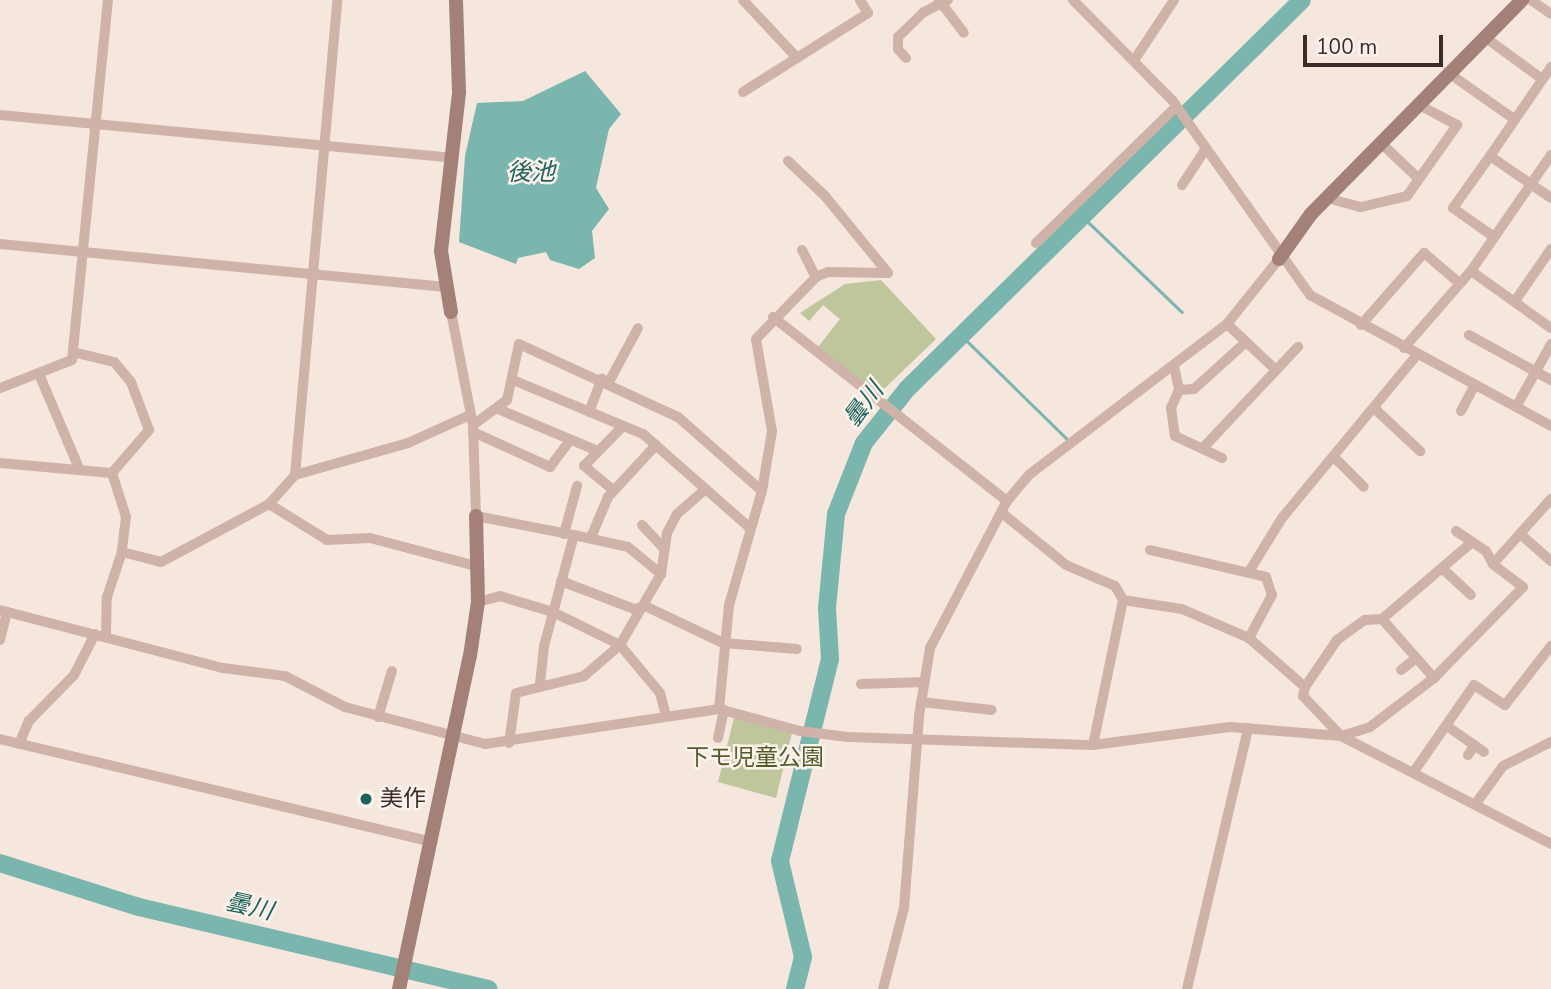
<!DOCTYPE html>
<meta charset="utf-8">
<style>
body{margin:0}
#map{position:relative;width:1551px;height:989px;overflow:hidden;background:#f5e6de;font-family:"Nunito Sans","Noto Sans JP",sans-serif}
div>[style]{position:absolute}
[style*='--x']{left:calc(var(--x)*1px);top:calc(var(--y)*1px);width:calc(var(--w)*1px);rotate:calc(var(--a)*1deg)}
.green>*{inset:0;background:#bfc69c}
.water>*{inset:0;background:#7ab5ae}
.stream>*{height:2.5px;margin:-1.25px;padding:0 1.25px;transform-origin:1.25px;border-radius:1.25px;background:#7ab5ae}
.river>*{height:18px;margin:-9px;padding:0 9px;transform-origin:9px;border-radius:9px;background:#7ab5ae}
.street>*{height:10px;margin:-5px;padding:0 5px;transform-origin:5px;border-radius:5px;background:#cfb3a8}
.secondary>*{height:14px;margin:-7px;padding:0 7px;transform-origin:7px;border-radius:7px;background:#a38179}
.dots>*{width:19px;height:19px;translate:-50% -50%;box-sizing:border-box;border:4px solid #fcf2ec;border-radius:50%}
span{translate:-50% -50%;white-space:nowrap;text-align:center;line-height:1.15;-webkit-text-stroke:5px #fcf2ec;paint-order:stroke}
.park-label{font-size:23px;color:#535c2a}
.poi-label{font-size:23px;color:#3b2c29}
.left{translate:0 -50%;text-align:left}
.water-label{font-size:24px;color:#1a625a;font-style:italic}
.scale{position:absolute;left:1303px;top:35px;width:140px;height:32px;box-sizing:border-box;border:4px solid #3b2c29;border-top:0;padding-left:9px;font-size:21px;line-height:24px;white-space:nowrap;color:#3b2c29;-webkit-text-stroke:5px #fcf2ec;paint-order:stroke}
</style>
<div id="map">
<div class="green">
<i style="clip-path:polygon(881px 280px,936px 339px,885px 388px,873px 390px,818px 347px,840px 319px,823px 305px,809px 321px,800px 313px,845px 284px)"></i>
<i style="clip-path:polygon(735px 714px,792px 733px,776px 798px,718px 782px)"></i>
</div>
<div class="water">
<i style="clip-path:polygon(585px 71px,621px 114px,609px 129px,596px 188px,609px 209px,592px 231px,595px 258px,579px 269px,550px 260px,546px 252px,518px 258px,516px 264px,459px 242px,465px 156px,477px 103px,523px 101px)"></i>
</div>
<div class="stream">
<i style="--x:1083;--y:217;--w:137;--a:43.8"></i>
<i style="--x:962;--y:336;--w:146;--a:44.4"></i>
</div>
<div class="river">
<i style="--x:0;--y:863;--w:146;--a:17.6"></i>
<i style="--x:139;--y:907;--w:359;--a:13.2"></i>
<i style="--x:795;--y:989;--w:33;--a:-76"></i>
<i style="--x:803;--y:957;--w:99;--a:-103.5"></i>
<i style="--x:780;--y:861;--w:208;--a:-76.1"></i>
<i style="--x:830;--y:659;--w:51;--a:-93.4"></i>
<i style="--x:827;--y:608;--w:94;--a:-84.5"></i>
<i style="--x:836;--y:514;--w:76;--a:-68.5"></i>
<i style="--x:864;--y:443;--w:69;--a:-51.5"></i>
<i style="--x:907;--y:389;--w:554;--a:-44.56"></i>
</div>
<div class="street">
<i style="--x:743;--y:0;--w:79;--a:47"></i>
<i style="--x:939;--y:0;--w:41;--a:52.9"></i>
<i style="--x:1073;--y:0;--w:141;--a:45.3"></i>
<i style="--x:1172;--y:100;--w:239;--a:54.7"></i>
<i style="--x:1310;--y:295;--w:274;--a:28.5"></i>
<i style="--x:1531;--y:0;--w:24;--a:35"></i>
<i style="--x:1486;--y:38;--w:69;--a:36.2"></i>
<i style="--x:906;--y:58;--w:12;--a:-132"></i>
<i style="--x:898;--y:49;--w:12;--a:-90"></i>
<i style="--x:898;--y:37;--w:36;--a:-44"></i>
<i style="--x:924;--y:12;--w:27;--a:-27"></i>
<i style="--x:1135;--y:59;--w:71;--a:-56.5"></i>
<i style="--x:1551;--y:67;--w:108;--a:124.4"></i>
<i style="--x:1490;--y:156;--w:74;--a:34.5"></i>
<i style="--x:1450;--y:74;--w:78;--a:35.1"></i>
<i style="--x:743;--y:92;--w:148;--a:-32.3"></i>
<i style="--x:868;--y:13;--w:15;--a:-122"></i>
<i style="--x:0;--y:115;--w:453;--a:5.4"></i>
<i style="--x:1382;--y:144;--w:50;--a:43.4"></i>
<i style="--x:1490;--y:156;--w:64;--a:125.4"></i>
<i style="--x:1453;--y:208;--w:50;--a:35.3"></i>
<i style="--x:1182;--y:185;--w:42;--a:-56.7"></i>
<i style="--x:1327;--y:198;--w:35;--a:15"></i>
<i style="--x:1361;--y:207;--w:47;--a:-13.4"></i>
<i style="--x:1407;--y:196;--w:87;--a:-54.8"></i>
<i style="--x:1457;--y:125;--w:43;--a:-152.2"></i>
<i style="--x:1036;--y:243;--w:195;--a:-44.2"></i>
<i style="--x:0;--y:244;--w:448;--a:5.5"></i>
<i style="--x:802;--y:250;--w:30;--a:63"></i>
<i style="--x:1471;--y:271;--w:98;--a:35.5"></i>
<i style="--x:1515;--y:301;--w:63;--a:-55.3"></i>
<i style="--x:451;--y:312;--w:115;--a:79"></i>
<i style="--x:473;--y:425;--w:91;--a:88.1"></i>
<i style="--x:476;--y:516;--w:100;--a:11"></i>
<i style="--x:574;--y:535;--w:115;--a:105.1"></i>
<i style="--x:544;--y:646;--w:38;--a:96"></i>
<i style="--x:773;--y:317;--w:298;--a:38.2"></i>
<i style="--x:1227;--y:324;--w:67;--a:43.2"></i>
<i style="--x:1361;--y:325;--w:96;--a:-48.8"></i>
<i style="--x:1424;--y:253;--w:43;--a:40.3"></i>
<i style="--x:1469;--y:335;--w:94;--a:28.8"></i>
<i style="--x:1404;--y:348;--w:102;--a:-49"></i>
<i style="--x:1471;--y:271;--w:141;--a:-55.4"></i>
<i style="--x:1174;--y:366;--w:25;--a:78"></i>
<i style="--x:1179;--y:390;--w:20;--a:114"></i>
<i style="--x:1171;--y:408;--w:28;--a:82"></i>
<i style="--x:1175;--y:436;--w:52;--a:25.1"></i>
<i style="--x:39;--y:374;--w:100;--a:67"></i>
<i style="--x:513;--y:380;--w:141;--a:22.6"></i>
<i style="--x:643;--y:434;--w:142;--a:41.3"></i>
<i style="--x:609;--y:382;--w:61;--a:-61.8"></i>
<i style="--x:0;--y:388;--w:77;--a:-21.3"></i>
<i style="--x:72;--y:360;--w:362;--a:-84.3"></i>
<i style="--x:1179;--y:390;--w:15;--a:-4"></i>
<i style="--x:1194;--y:389;--w:70;--a:-42.1"></i>
<i style="--x:1516;--y:407;--w:72;--a:-60.9"></i>
<i style="--x:498;--y:409;--w:108;--a:22.8"></i>
<i style="--x:1375;--y:409;--w:62;--a:43"></i>
<i style="--x:1461;--y:411;--w:30;--a:-62"></i>
<i style="--x:589;--y:412;--w:36;--a:-69"></i>
<i style="--x:473;--y:425;--w:42;--a:-36.3"></i>
<i style="--x:507;--y:400;--w:57;--a:-77.9"></i>
<i style="--x:519;--y:344;--w:175;--a:24.7"></i>
<i style="--x:678;--y:417;--w:112;--a:41.4"></i>
<i style="--x:473;--y:432;--w:85;--a:24.4"></i>
<i style="--x:550;--y:467;--w:34;--a:-53"></i>
<i style="--x:1203;--y:448;--w:139;--a:-46.8"></i>
<i style="--x:1334;--y:457;--w:42;--a:45"></i>
<i style="--x:0;--y:463;--w:112;--a:5.1"></i>
<i style="--x:112;--y:473;--w:57;--a:-49.3"></i>
<i style="--x:149;--y:430;--w:51;--a:-110.6"></i>
<i style="--x:131;--y:382;--w:26;--a:-130"></i>
<i style="--x:114;--y:362;--w:42;--a:-166.3"></i>
<i style="--x:112;--y:473;--w:46;--a:72.3"></i>
<i style="--x:126;--y:517;--w:35;--a:97"></i>
<i style="--x:295;--y:475;--w:477;--a:-84.9"></i>
<i style="--x:613;--y:490;--w:38;--a:-140"></i>
<i style="--x:584;--y:466;--w:56;--a:-45.7"></i>
<i style="--x:269;--y:504;--w:68;--a:31.8"></i>
<i style="--x:327;--y:540;--w:43;--a:-2.7"></i>
<i style="--x:370;--y:538;--w:110;--a:14.8"></i>
<i style="--x:1002;--y:513;--w:82;--a:39.1"></i>
<i style="--x:1066;--y:565;--w:53;--a:23.2"></i>
<i style="--x:1115;--y:586;--w:16;--a:60"></i>
<i style="--x:1123;--y:600;--w:60;--a:8.7"></i>
<i style="--x:1182;--y:609;--w:73;--a:23.4"></i>
<i style="--x:1249;--y:638;--w:74;--a:41.2"></i>
<i style="--x:642;--y:525;--w:33;--a:47"></i>
<i style="--x:1456;--y:531;--w:36;--a:34"></i>
<i style="--x:1486;--y:551;--w:15;--a:62"></i>
<i style="--x:564;--y:534;--w:50;--a:-74.8"></i>
<i style="--x:1520;--y:534;--w:41;--a:41.1"></i>
<i style="--x:574;--y:535;--w:55;--a:12.5"></i>
<i style="--x:628;--y:547;--w:43;--a:39.3"></i>
<i style="--x:592;--y:535;--w:41;--a:-67.2"></i>
<i style="--x:608;--y:497;--w:71;--a:-47.3"></i>
<i style="--x:1150;--y:550;--w:119;--a:13.1"></i>
<i style="--x:1266;--y:577;--w:19;--a:72"></i>
<i style="--x:1272;--y:595;--w:49;--a:118.1"></i>
<i style="--x:1443;--y:569;--w:38;--a:43"></i>
<i style="--x:1250;--y:570;--w:61;--a:-58.4"></i>
<i style="--x:1282;--y:518;--w:212;--a:-50.4"></i>
<i style="--x:561;--y:581;--w:78;--a:21"></i>
<i style="--x:634;--y:609;--w:11;--a:-15"></i>
<i style="--x:645;--y:606;--w:86;--a:25.4"></i>
<i style="--x:723;--y:643;--w:74;--a:4.6"></i>
<i style="--x:478;--y:602;--w:23;--a:-15"></i>
<i style="--x:500;--y:596;--w:55;--a:16.8"></i>
<i style="--x:553;--y:612;--w:75;--a:26.2"></i>
<i style="--x:620;--y:645;--w:62;--a:50.2"></i>
<i style="--x:660;--y:693;--w:24;--a:75"></i>
<i style="--x:0;--y:610;--w:230;--a:14.6"></i>
<i style="--x:223;--y:668;--w:63;--a:7.4"></i>
<i style="--x:285;--y:676;--w:68;--a:27.3"></i>
<i style="--x:345;--y:707;--w:145;--a:14.8"></i>
<i style="--x:485;--y:744;--w:237;--a:-8.5"></i>
<i style="--x:719;--y:709;--w:84;--a:15.2"></i>
<i style="--x:800;--y:731;--w:48;--a:7.1"></i>
<i style="--x:848;--y:737;--w:245;--a:1.9"></i>
<i style="--x:1093;--y:745;--w:138;--a:-7.5"></i>
<i style="--x:1230;--y:727;--w:111;--a:4.6"></i>
<i style="--x:1341;--y:736;--w:236;--a:27.2"></i>
<i style="--x:1382;--y:619;--w:79;--a:48.6"></i>
<i style="--x:106;--y:636;--w:39;--a:-89"></i>
<i style="--x:107;--y:597;--w:47;--a:-71.6"></i>
<i style="--x:122;--y:552;--w:40;--a:14.4"></i>
<i style="--x:161;--y:562;--w:123;--a:-28.2"></i>
<i style="--x:269;--y:504;--w:39;--a:-48"></i>
<i style="--x:295;--y:475;--w:117;--a:-15.8"></i>
<i style="--x:408;--y:443;--w:68;--a:-24.3"></i>
<i style="--x:0;--y:640;--w:29;--a:-76"></i>
<i style="--x:1401;--y:670;--w:18;--a:-38"></i>
<i style="--x:861;--y:684;--w:63;--a:-1.8"></i>
<i style="--x:921;--y:702;--w:71;--a:6.4"></i>
<i style="--x:719;--y:709;--w:104;--a:-84.5"></i>
<i style="--x:729;--y:605;--w:119;--a:-73.9"></i>
<i style="--x:762;--y:491;--w:61;--a:-80.5"></i>
<i style="--x:772;--y:431;--w:93;--a:-99.9"></i>
<i style="--x:756;--y:339;--w:86;--a:-45.9"></i>
<i style="--x:816;--y:277;--w:13;--a:-23"></i>
<i style="--x:828;--y:272;--w:60;--a:1"></i>
<i style="--x:888;--y:273;--w:99;--a:-129.3"></i>
<i style="--x:825;--y:196;--w:51;--a:-136.6"></i>
<i style="--x:378;--y:717;--w:48;--a:-73.1"></i>
<i style="--x:1447;--y:726;--w:45;--a:35.1"></i>
<i style="--x:1341;--y:736;--w:30;--a:-17"></i>
<i style="--x:1370;--y:727;--w:81;--a:-37.4"></i>
<i style="--x:1434;--y:678;--w:127;--a:-45.6"></i>
<i style="--x:1523;--y:587;--w:38;--a:-143"></i>
<i style="--x:1493;--y:564;--w:87;--a:-48.3"></i>
<i style="--x:1341;--y:736;--w:55;--a:-133.5"></i>
<i style="--x:1303;--y:696;--w:9;--a:-77"></i>
<i style="--x:1305;--y:687;--w:57;--a:-55.8"></i>
<i style="--x:1337;--y:640;--w:34;--a:-36"></i>
<i style="--x:1365;--y:620;--w:17;--a:-3"></i>
<i style="--x:1382;--y:619;--w:118;--a:-40.5"></i>
<i style="--x:718;--y:738;--w:29;--a:-78"></i>
<i style="--x:0;--y:739;--w:443;--a:13.4"></i>
<i style="--x:509;--y:743;--w:50;--a:-82"></i>
<i style="--x:516;--y:693;--w:70;--a:-14"></i>
<i style="--x:584;--y:676;--w:48;--a:-40.7"></i>
<i style="--x:620;--y:645;--w:82;--a:-60"></i>
<i style="--x:661;--y:574;--w:41;--a:-81.7"></i>
<i style="--x:667;--y:533;--w:21;--a:-62"></i>
<i style="--x:677;--y:514;--w:38;--a:-41"></i>
<i style="--x:19;--y:744;--w:25;--a:-67"></i>
<i style="--x:29;--y:721;--w:64;--a:-45.6"></i>
<i style="--x:74;--y:675;--w:46;--a:-62.9"></i>
<i style="--x:1093;--y:745;--w:148;--a:-78.3"></i>
<i style="--x:1468;--y:755;--w:11;--a:-56"></i>
<i style="--x:1415;--y:770;--w:103;--a:-55.2"></i>
<i style="--x:1474;--y:685;--w:37;--a:33"></i>
<i style="--x:1505;--y:705;--w:75;--a:-52.1"></i>
<i style="--x:1477;--y:802;--w:44;--a:-54.2"></i>
<i style="--x:1503;--y:766;--w:54;--a:-26.6"></i>
<i style="--x:883;--y:989;--w:84;--a:-75.5"></i>
<i style="--x:904;--y:908;--w:193;--a:-85.5"></i>
<i style="--x:919;--y:716;--w:69;--a:-80.8"></i>
<i style="--x:930;--y:648;--w:166;--a:-62.4"></i>
<i style="--x:1007;--y:501;--w:35;--a:-50"></i>
<i style="--x:1030;--y:474;--w:248;--a:-37.3"></i>
<i style="--x:1227;--y:324;--w:83;--a:-51.3"></i>
<i style="--x:1187;--y:989;--w:268;--a:-76.8"></i>
</div>
<div class="secondary">
<i style="--x:1279;--y:259;--w:55;--a:-54.6"></i>
<i style="--x:1311;--y:214;--w:301;--a:-45.4"></i>
<i style="--x:451;--y:312;--w:62;--a:-99.3"></i>
<i style="--x:441;--y:251;--w:160;--a:-83.5"></i>
<i style="--x:459;--y:92;--w:92;--a:-91.9"></i>
<i style="--x:399;--y:989;--w:340;--a:-78"></i>
<i style="--x:470;--y:656;--w:55;--a:-81.6"></i>
<i style="--x:478;--y:602;--w:86;--a:-91.3"></i>
</div>
<div class="dots">
<i style="left:366px;top:799px;background:#1a625a"></i>
</div>
<div class="park-label">
<span style="left:755px;top:758px">下モ児童公園</span>
</div>
<div class="poi-label">
<span class="left" style="left:380px;top:799px">美作</span>
</div>
<div class="water-label">
<span style="left:531px;top:173px">後池</span>
<span style="left:864px;top:405px;rotate:-53deg">曇川</span>
<span style="left:249px;top:907px;rotate:13deg">曇川</span>
</div>
<div class="scale">100 m</div>
</div>
